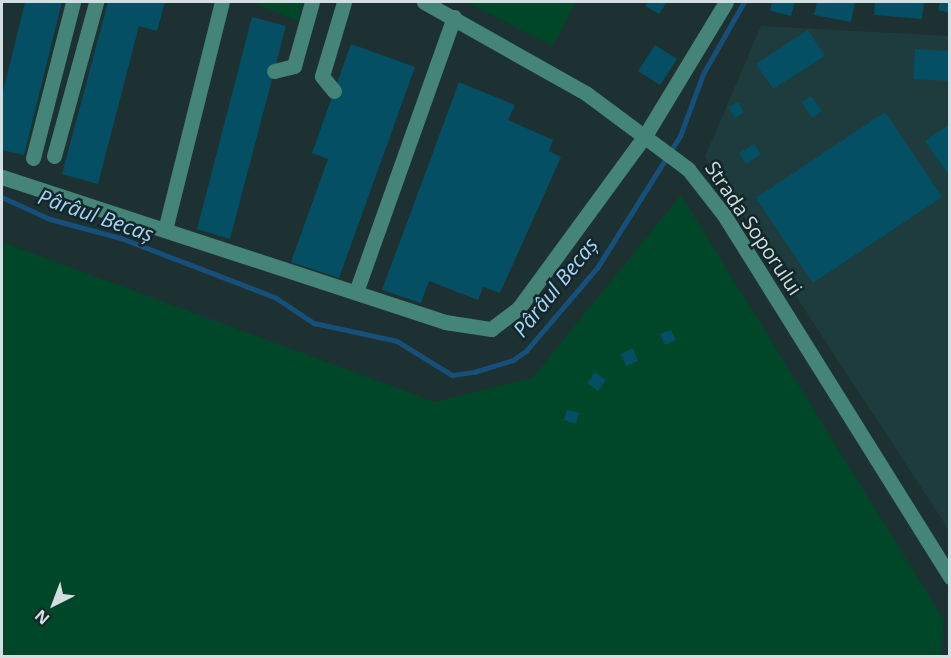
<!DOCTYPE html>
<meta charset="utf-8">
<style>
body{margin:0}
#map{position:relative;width:951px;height:658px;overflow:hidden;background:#1d3132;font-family:"Open Sans",sans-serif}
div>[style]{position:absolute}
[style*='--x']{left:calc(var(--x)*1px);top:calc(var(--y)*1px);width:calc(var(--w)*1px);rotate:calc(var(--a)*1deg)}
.built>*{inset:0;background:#1e3c3e}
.green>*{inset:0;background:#004629}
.stream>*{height:4.5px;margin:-2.25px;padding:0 2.25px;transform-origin:2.25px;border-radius:2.25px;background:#164f7a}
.building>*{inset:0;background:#044f64}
.minor>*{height:15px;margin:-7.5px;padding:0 7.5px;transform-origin:7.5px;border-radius:7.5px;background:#458478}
span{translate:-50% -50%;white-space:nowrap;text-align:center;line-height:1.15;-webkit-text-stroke:5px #132728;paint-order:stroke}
.street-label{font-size:20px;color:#d2dedf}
.water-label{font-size:21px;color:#a6d3fa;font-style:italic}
.frame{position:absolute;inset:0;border:3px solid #d2dedf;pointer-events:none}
.north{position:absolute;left:24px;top:574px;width:60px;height:60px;-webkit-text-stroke:4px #132728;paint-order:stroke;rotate:222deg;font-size:16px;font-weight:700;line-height:24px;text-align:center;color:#d2dedf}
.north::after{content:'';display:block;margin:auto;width:21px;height:27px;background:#d2dedf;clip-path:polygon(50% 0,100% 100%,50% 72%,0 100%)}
</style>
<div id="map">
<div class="built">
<i style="clip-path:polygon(761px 26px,949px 36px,949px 530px,705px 157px)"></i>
</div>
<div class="green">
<i style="clip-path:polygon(251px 2px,302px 2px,298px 21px)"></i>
<i style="clip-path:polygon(466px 2px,576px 2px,553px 46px)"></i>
<i style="clip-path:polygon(681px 195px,944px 620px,941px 656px,2px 656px,2px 242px,435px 402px,533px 377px)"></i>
</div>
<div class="stream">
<i style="--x:2;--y:197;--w:53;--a:24.6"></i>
<i style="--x:50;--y:219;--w:73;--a:15"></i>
<i style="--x:121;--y:238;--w:165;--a:21"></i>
<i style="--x:275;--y:297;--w:47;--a:33.7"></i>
<i style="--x:314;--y:323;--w:85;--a:12.2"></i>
<i style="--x:397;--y:341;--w:65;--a:31.7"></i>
<i style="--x:452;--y:375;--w:22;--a:-8"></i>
<i style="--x:474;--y:372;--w:41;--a:-17.1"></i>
<i style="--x:513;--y:360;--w:16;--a:-35"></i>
<i style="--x:526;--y:351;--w:109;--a:-49.5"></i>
<i style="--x:597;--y:268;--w:156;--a:-57.8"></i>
<i style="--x:680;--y:136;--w:66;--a:-69.6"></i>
<i style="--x:703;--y:74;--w:83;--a:-60.3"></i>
</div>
<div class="building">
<i style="clip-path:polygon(25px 2px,62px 2px,24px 155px,2px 150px,2px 96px)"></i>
<i style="clip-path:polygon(108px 2px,165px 2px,157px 31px,139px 26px,98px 184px,62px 174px)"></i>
<i style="clip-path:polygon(648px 2px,667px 2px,659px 14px,645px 6px)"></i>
<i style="clip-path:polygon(772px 2px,795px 2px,791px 16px,770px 11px)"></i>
<i style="clip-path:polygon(817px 2px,855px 2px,851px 22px,814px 15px)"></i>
<i style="clip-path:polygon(875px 2px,924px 2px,922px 19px,874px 15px)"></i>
<i style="clip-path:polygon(940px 2px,950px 2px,950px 13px,938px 10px)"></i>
<i style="clip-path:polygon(252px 17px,286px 26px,230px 239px,197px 229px)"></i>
<i style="clip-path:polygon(808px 30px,825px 56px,773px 89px,756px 64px)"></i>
<i style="clip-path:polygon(351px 44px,415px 67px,339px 278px,291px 262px,328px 159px,312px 153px)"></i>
<i style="clip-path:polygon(655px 45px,677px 59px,660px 85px,638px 71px)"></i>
<i style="clip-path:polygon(915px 49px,950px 51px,950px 81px,913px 79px)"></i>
<i style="clip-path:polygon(459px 82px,515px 105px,508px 120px,553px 140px,549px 151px,561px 157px,500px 293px,483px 287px,478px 300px,429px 281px,421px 303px,382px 290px)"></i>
<i style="clip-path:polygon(811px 96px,822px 111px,812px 118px,802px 102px)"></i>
<i style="clip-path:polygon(738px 102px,744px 112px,735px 118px,729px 107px)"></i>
<i style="clip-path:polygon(885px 112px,942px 197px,813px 283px,756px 198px)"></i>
<i style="clip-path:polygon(950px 124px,950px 171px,947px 173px,925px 141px)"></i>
<i style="clip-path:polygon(754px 144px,761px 154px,746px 164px,739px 153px)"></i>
<i style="clip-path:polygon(671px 330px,676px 340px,665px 345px,660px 334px)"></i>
<i style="clip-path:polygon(633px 348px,638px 361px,626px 366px,621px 354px)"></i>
<i style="clip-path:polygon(595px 372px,606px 380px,598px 391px,587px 383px)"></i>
<i style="clip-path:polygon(567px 410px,579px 413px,576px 424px,564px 420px)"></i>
</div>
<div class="minor">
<i style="--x:424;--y:2;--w:187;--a:29.4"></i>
<i style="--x:587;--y:94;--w:126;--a:36.6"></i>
<i style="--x:688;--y:169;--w:58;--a:52"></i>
<i style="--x:724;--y:215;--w:427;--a:58"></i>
<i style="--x:274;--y:71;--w:21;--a:-14"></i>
<i style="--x:294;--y:66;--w:66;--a:-74.3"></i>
<i style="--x:334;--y:91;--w:19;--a:-129"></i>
<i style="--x:322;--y:76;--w:77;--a:-73.4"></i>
<i style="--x:54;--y:156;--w:160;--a:-74.7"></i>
<i style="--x:33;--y:158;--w:161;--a:-75.6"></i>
<i style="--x:2;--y:177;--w:466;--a:18.1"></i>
<i style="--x:445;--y:322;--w:47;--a:8.7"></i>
<i style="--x:491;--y:329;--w:34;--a:-37"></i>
<i style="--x:518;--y:309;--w:217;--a:-53.8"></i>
<i style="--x:646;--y:134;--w:154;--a:-58.8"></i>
<i style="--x:165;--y:230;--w:235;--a:-76"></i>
<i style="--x:356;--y:292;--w:292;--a:-70.4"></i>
</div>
<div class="street-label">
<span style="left:754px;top:228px;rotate:56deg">Strada Soporului</span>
</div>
<div class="water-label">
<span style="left:96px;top:215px;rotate:19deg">Pârâul Becaș</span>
<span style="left:555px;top:287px;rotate:-51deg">Pârâul Becaș</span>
</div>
<div class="frame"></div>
<div class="north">N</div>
</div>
